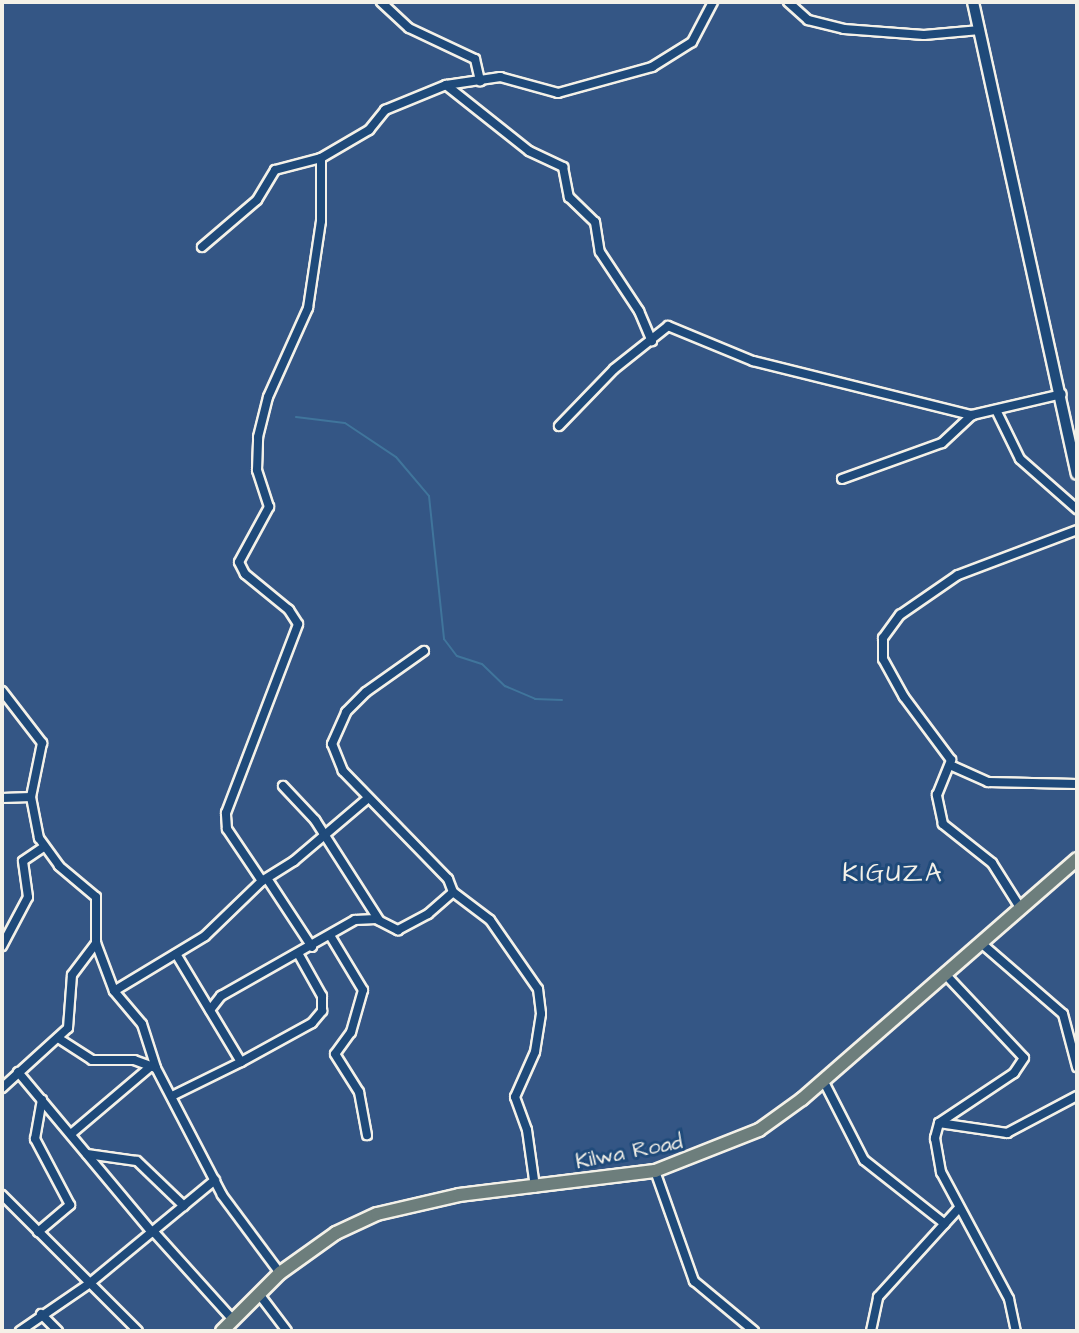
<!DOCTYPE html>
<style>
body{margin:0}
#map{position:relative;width:1079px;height:1333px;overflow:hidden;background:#345685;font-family:"Architects Daughter",sans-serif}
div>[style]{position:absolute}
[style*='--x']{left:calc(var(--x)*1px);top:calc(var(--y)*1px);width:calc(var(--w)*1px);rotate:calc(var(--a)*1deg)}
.stream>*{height:2px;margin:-1px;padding:0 1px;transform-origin:1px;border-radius:1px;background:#40759c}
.roads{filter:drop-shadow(2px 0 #f4f1e8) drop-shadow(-2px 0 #f4f1e8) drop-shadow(0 2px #f4f1e8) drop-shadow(0 -2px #f4f1e8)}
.minor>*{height:8px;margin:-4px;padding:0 4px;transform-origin:4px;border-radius:4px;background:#1f4a7a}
.tertiary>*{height:10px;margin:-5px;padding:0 5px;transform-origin:5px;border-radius:5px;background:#1f4a7a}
.trunk>*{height:12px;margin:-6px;padding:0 6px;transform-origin:6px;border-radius:6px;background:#6d7e7c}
span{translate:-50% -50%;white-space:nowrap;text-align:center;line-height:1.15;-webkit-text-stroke:6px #1f4a7a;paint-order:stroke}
.street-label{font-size:22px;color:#f4f1e8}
.quarter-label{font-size:26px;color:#f4f1e8;letter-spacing:2px}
.frame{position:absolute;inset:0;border:4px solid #f4f1e8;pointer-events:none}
</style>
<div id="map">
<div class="stream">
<i style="--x:296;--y:417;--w:49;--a:7"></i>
<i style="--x:345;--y:423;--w:61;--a:33.7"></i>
<i style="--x:396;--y:457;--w:51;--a:49.8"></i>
<i style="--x:429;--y:496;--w:144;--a:84"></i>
<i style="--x:444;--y:639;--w:21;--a:53"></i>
<i style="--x:457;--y:656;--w:26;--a:18"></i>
<i style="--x:482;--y:664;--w:32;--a:44"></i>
<i style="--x:505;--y:686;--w:33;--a:23"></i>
<i style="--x:535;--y:699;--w:27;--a:2"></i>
</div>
<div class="roads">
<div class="minor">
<i style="--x:381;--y:2;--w:38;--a:43"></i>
<i style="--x:409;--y:28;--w:73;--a:25.2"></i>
<i style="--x:475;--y:59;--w:23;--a:77"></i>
<i style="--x:788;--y:2;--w:27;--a:42"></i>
<i style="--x:808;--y:20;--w:37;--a:14"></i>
<i style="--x:844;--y:29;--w:80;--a:4.3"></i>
<i style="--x:924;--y:35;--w:56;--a:-5.1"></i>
<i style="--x:446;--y:85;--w:106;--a:38.5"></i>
<i style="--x:529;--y:151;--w:38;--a:25"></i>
<i style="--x:563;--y:167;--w:31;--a:79"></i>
<i style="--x:569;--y:197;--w:36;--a:44"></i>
<i style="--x:595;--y:222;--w:30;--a:81"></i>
<i style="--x:600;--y:252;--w:71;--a:56.5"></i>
<i style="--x:639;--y:311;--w:33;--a:67"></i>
<i style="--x:202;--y:247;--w:72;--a:-40.5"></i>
<i style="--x:257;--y:200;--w:35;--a:-59"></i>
<i style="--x:275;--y:170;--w:48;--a:-14.6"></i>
<i style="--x:997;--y:412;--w:52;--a:63.9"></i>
<i style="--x:1020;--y:459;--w:76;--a:41.3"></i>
<i style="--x:559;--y:426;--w:79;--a:-46"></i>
<i style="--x:614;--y:369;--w:69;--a:-38.5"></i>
<i style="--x:668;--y:326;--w:92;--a:22.4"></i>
<i style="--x:753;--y:361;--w:226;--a:13.9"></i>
<i style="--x:972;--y:415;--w:92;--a:-13.1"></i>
<i style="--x:842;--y:479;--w:106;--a:-19.8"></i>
<i style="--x:942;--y:443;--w:41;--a:-43"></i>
<i style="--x:2;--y:691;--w:66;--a:52.4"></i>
<i style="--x:42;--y:743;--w:55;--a:101.5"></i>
<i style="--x:31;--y:797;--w:42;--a:79"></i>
<i style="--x:39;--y:838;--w:34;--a:54"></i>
<i style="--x:59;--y:866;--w:48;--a:40"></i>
<i style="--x:96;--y:897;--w:46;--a:90"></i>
<i style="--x:96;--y:943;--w:51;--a:69.4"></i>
<i style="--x:114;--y:991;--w:43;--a:49.7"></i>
<i style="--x:142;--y:1024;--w:46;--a:72.3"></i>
<i style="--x:156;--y:1068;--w:143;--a:62.5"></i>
<i style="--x:222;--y:1195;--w:97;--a:53.4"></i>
<i style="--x:950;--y:765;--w:42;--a:24.1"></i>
<i style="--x:988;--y:782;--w:89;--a:1.3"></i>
<i style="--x:283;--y:786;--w:47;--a:46.7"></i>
<i style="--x:315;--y:820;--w:119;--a:57.4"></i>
<i style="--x:2;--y:798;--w:29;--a:-2"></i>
<i style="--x:268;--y:880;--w:80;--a:56.7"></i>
<i style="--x:262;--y:881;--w:63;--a:-123.9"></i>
<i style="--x:227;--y:829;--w:16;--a:-94"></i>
<i style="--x:226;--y:813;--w:202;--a:-69.1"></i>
<i style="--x:298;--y:624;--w:17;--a:-123"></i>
<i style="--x:289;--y:610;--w:57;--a:-140.7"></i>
<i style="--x:245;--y:574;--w:13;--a:-117"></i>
<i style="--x:239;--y:562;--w:63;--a:-61.4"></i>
<i style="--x:269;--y:507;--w:39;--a:-108"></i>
<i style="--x:257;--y:470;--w:33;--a:-88"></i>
<i style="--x:258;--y:437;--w:41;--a:-76"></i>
<i style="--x:268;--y:397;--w:98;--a:-65.8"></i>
<i style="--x:308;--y:308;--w:88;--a:-81.5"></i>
<i style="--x:321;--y:221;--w:63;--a:-90"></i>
<i style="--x:321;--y:158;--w:56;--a:-30.3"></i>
<i style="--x:369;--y:130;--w:26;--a:-51"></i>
<i style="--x:385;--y:110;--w:66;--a:-22.3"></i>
<i style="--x:446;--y:85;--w:55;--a:-8.4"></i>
<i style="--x:500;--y:77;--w:60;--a:15.4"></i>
<i style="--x:558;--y:93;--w:98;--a:-15.5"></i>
<i style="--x:652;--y:67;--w:47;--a:-32"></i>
<i style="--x:692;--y:42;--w:45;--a:-62.3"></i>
<i style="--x:453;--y:892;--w:46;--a:37.1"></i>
<i style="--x:490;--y:920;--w:84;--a:55.2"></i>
<i style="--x:538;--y:989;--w:25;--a:83"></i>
<i style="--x:541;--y:1014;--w:38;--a:99"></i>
<i style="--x:535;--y:1052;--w:49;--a:114"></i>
<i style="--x:515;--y:1097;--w:35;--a:70"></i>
<i style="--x:527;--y:1130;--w:58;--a:82"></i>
<i style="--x:1021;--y:909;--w:54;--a:-122.2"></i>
<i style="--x:992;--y:863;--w:63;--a:-141.5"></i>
<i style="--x:943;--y:824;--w:30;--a:-102"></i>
<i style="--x:937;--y:795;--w:38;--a:-68"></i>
<i style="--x:951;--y:760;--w:79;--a:-126.7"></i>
<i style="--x:904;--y:697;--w:43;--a:-118.9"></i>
<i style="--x:883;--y:659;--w:21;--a:-90"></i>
<i style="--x:883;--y:638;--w:29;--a:-54"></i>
<i style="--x:900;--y:615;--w:70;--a:-34.6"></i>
<i style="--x:958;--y:575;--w:127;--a:-20.7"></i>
<i style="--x:331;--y:937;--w:62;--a:58.9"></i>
<i style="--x:363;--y:990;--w:44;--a:105.9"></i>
<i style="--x:351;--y:1032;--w:27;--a:126"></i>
<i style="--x:335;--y:1054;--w:45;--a:57.7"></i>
<i style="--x:359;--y:1092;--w:44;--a:79.5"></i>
<i style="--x:981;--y:943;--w:108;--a:40.9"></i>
<i style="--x:1063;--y:1014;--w:55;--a:75.2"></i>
<i style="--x:2;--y:946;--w:55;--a:-62"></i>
<i style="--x:28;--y:897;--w:36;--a:-98"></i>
<i style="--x:23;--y:861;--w:25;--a:-34"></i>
<i style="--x:945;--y:974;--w:115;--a:46.8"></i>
<i style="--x:1024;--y:1058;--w:18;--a:124"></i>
<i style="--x:1014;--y:1073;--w:90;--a:146.3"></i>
<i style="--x:939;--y:1123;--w:16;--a:105"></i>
<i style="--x:935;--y:1138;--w:35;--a:80"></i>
<i style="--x:941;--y:1172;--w:144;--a:61.8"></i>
<i style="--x:1009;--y:1299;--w:33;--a:78"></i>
<i style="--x:114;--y:991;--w:106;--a:-31.1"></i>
<i style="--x:205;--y:936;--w:79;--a:-44"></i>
<i style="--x:262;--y:881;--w:38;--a:-32"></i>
<i style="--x:294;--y:861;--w:96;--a:-40.3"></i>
<i style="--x:210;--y:1010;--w:18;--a:-52"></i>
<i style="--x:221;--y:996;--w:154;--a:-29.6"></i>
<i style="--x:355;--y:920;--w:21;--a:-3"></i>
<i style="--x:376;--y:919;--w:25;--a:27"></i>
<i style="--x:398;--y:930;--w:34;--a:-28"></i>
<i style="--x:428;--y:914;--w:33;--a:-41"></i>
<i style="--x:453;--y:892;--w:14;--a:-111"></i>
<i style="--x:448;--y:879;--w:151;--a:-134.2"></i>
<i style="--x:343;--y:771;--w:29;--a:-112"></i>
<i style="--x:332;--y:744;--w:35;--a:-66"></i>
<i style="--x:346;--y:712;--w:28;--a:-45"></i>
<i style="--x:366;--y:692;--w:71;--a:-35.3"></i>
<i style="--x:58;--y:1038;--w:40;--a:32.9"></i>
<i style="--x:92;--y:1060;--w:42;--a:0"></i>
<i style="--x:134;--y:1060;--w:23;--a:20"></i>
<i style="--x:241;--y:1062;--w:81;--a:-28.8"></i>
<i style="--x:312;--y:1023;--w:16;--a:-50"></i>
<i style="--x:322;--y:1011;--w:15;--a:-90"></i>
<i style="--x:322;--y:996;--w:47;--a:-119.3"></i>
<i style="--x:18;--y:1072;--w:209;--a:50.1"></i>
<i style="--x:823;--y:1080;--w:90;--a:62.9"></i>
<i style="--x:864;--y:1160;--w:103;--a:38.3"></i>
<i style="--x:2;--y:1088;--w:89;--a:-42.3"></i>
<i style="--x:68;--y:1028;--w:53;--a:-85.7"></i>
<i style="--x:72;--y:975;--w:40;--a:-53"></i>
<i style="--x:172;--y:1096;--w:77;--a:-26.2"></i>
<i style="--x:241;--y:1062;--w:126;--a:-121"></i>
<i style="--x:939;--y:1123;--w:69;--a:8.4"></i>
<i style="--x:1007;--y:1133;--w:79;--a:-27.9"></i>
<i style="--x:71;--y:1134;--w:104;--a:-40.3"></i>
<i style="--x:87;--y:1154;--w:50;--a:8"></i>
<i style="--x:137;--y:1161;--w:65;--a:43.8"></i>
<i style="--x:655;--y:1171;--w:117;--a:70.5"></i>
<i style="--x:694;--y:1281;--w:78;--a:39.8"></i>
<i style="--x:2;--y:1195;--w:192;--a:45"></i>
<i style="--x:153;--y:1231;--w:120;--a:48"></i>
<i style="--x:38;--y:1232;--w:42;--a:-40.2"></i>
<i style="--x:70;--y:1205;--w:75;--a:-117.9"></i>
<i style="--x:35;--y:1139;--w:40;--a:-80"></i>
<i style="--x:259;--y:1294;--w:46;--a:52.9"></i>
<i style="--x:41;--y:1314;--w:24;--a:45"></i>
<i style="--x:20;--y:1331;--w:85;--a:-34.4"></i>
<i style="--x:90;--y:1283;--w:162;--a:-39.5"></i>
<i style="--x:871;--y:1331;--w:35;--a:-78"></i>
<i style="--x:878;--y:1297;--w:119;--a:-47.7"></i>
</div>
<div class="tertiary">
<i style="--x:973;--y:2;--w:483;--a:77.6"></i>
</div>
<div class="trunk">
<i style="--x:222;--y:1331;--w:82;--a:-45"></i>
<i style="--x:280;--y:1273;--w:69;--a:-35.5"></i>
<i style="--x:336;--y:1233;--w:45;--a:-24.9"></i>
<i style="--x:377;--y:1214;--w:84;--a:-13"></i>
<i style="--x:459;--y:1195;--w:197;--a:-7"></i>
<i style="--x:655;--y:1171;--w:112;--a:-21.5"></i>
<i style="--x:759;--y:1130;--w:53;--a:-35.8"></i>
<i style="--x:802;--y:1099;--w:365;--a:-41.1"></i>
</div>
</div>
<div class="street-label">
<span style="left:629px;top:1152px;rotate:-11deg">Kilwa Road</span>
</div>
<div class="quarter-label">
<span style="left:893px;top:874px">KIGUZA</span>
</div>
<div class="frame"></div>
</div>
